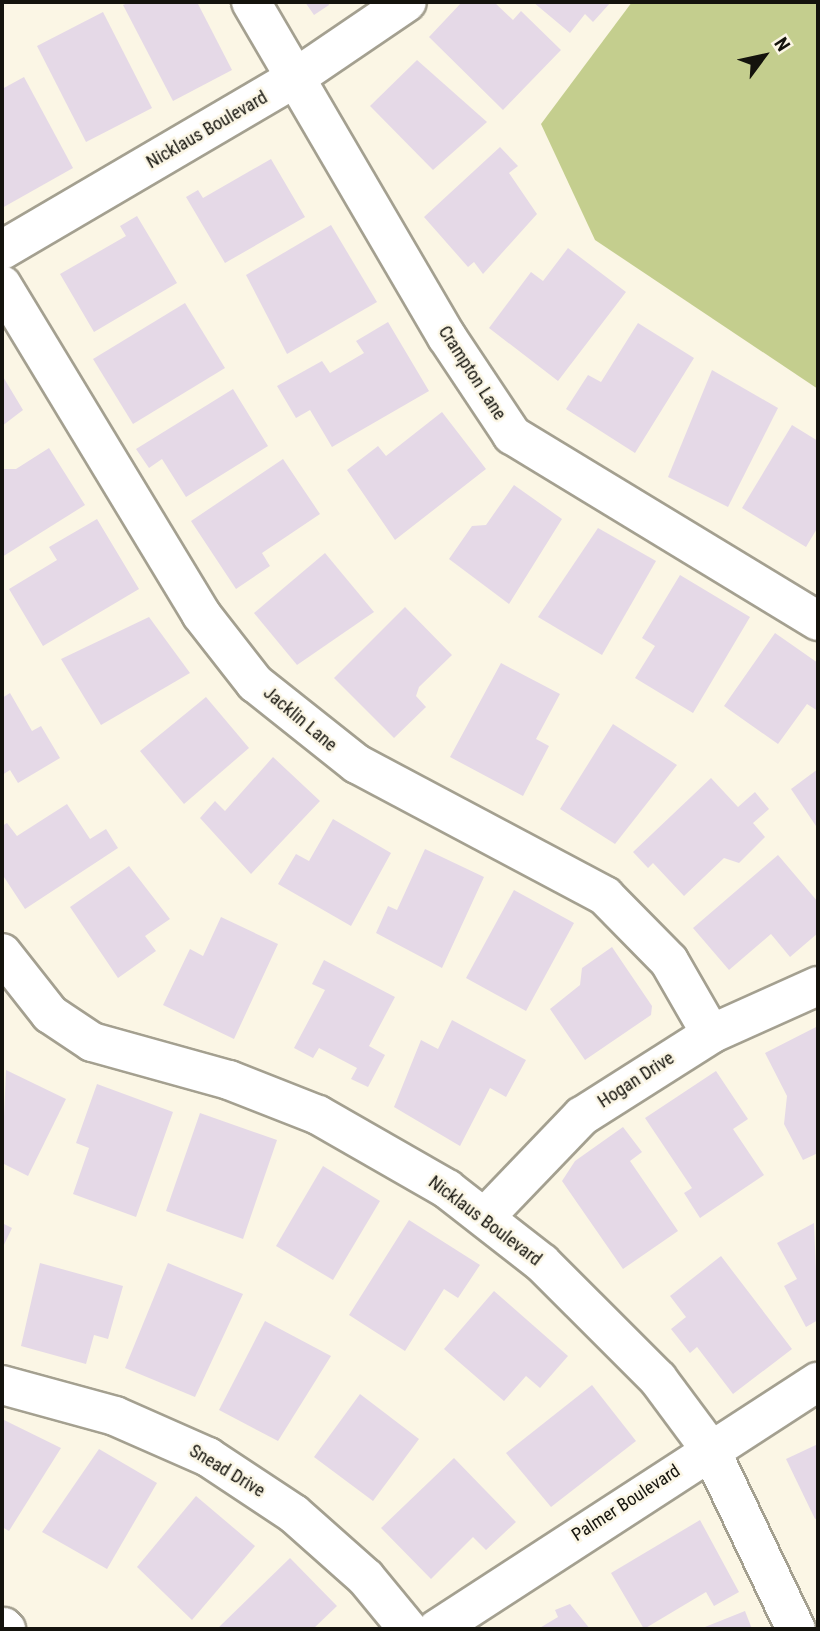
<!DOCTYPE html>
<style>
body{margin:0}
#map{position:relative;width:820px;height:1631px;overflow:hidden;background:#fbf6e5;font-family:"Roboto Condensed",sans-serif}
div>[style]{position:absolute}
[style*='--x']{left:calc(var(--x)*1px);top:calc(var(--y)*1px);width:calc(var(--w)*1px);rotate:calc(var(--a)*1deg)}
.green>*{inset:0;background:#c4ce8e}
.building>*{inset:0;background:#e5d9e7}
.roads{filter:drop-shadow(2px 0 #a4a090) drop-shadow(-2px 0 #a4a090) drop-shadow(0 2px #a4a090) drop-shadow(0 -2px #a4a090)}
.minor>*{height:38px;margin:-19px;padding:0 19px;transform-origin:19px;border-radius:19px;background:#fff}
span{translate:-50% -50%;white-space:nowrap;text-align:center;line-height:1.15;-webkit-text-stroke:5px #fbf6e5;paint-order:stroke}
.street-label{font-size:18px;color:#14130d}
.frame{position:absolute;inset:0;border:4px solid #14130d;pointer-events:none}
.north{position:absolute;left:729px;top:21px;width:70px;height:70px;-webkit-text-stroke:5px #fbf6e5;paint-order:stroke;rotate:57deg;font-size:19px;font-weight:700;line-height:28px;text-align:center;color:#14130d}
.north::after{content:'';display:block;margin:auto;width:24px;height:32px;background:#14130d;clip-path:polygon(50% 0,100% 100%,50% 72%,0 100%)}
</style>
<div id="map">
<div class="green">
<i style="clip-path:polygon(632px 2px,818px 2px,818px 389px,595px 240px,541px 124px)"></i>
</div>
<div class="building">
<i style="clip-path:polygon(130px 2px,197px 2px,232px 70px,173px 101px,123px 5px)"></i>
<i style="clip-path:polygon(305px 2px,328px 2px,329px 5px,314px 15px)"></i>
<i style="clip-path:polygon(462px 2px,494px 2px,513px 20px,521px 11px,561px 50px,503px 110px,429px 37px)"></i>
<i style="clip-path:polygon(533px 2px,611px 2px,593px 22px,585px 14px,570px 33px)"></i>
<i style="clip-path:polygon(103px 12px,152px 108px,86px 142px,37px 46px)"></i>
<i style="clip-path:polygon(417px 60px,487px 122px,433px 170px,370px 106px)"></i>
<i style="clip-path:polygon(24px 77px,73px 168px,2px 208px,2px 89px)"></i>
<i style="clip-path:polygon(500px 147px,518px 166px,509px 173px,537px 214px,483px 274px,474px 262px,468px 267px,424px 217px)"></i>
<i style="clip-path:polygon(271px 159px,305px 217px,225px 263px,186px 197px,198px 190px,203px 198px)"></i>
<i style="clip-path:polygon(137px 216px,177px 283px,94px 332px,60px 274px,126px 236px,120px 226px)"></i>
<i style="clip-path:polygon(331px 225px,377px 302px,287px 354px,246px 275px)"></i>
<i style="clip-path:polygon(568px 248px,626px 292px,558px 381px,489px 328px,531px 272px,543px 281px)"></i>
<i style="clip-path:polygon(185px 303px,225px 368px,133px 424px,93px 359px)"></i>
<i style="clip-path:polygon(388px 322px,429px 391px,332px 447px,310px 410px,296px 418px,277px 386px,322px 361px,330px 373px,364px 353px,356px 341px)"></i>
<i style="clip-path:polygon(638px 323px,694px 358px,635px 453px,566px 409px,588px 375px,601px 382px)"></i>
<i style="clip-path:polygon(712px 370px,778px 408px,728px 507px,668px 477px)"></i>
<i style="clip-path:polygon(2px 375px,23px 410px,2px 426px)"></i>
<i style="clip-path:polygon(233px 389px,268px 446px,186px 497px,162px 459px,149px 468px,136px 449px)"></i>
<i style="clip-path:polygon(442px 412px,486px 469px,395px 540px,347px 470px,378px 446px,386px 456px)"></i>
<i style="clip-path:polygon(792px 425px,818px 441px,818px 527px,806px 547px,742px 508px)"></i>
<i style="clip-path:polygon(49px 448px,85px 505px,2px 557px,2px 469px,16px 469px)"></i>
<i style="clip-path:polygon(283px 459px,320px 514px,262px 553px,270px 566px,236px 589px,191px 521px)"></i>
<i style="clip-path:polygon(514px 485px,562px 519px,509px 604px,449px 559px,472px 526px,486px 525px)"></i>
<i style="clip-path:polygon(97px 519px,139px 589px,43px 646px,9px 589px,57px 560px,49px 547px)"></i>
<i style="clip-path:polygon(598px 528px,656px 561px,602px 655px,538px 617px)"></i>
<i style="clip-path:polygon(325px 553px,374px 612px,297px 665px,254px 613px)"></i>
<i style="clip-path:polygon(680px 575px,750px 617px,693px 713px,635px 678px,655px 646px,642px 638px)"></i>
<i style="clip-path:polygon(405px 607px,452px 655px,419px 687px,416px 696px,426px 707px,394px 738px,334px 678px)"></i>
<i style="clip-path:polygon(149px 617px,190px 673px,101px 725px,61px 659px)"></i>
<i style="clip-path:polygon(775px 633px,818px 663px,818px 711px,807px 704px,778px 744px,724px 706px)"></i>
<i style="clip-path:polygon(501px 663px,560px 694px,536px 739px,549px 746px,523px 796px,450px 757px)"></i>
<i style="clip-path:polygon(10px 693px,32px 731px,41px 726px,60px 758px,18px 783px,10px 770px,2px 775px,2px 698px)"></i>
<i style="clip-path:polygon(206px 697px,249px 748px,184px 804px,140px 751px)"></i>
<i style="clip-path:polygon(613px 724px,677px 765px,615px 844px,560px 809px)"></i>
<i style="clip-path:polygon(273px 757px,320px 801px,251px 874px,200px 818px,215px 801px,225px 811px)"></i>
<i style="clip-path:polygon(818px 769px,818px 829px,791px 789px)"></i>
<i style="clip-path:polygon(711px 778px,738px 807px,755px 792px,769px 809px,753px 823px,765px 837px,739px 863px,724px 858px,684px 896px,653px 863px,648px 868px,633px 852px)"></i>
<i style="clip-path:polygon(67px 804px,90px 839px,106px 829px,118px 848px,25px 909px,2px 874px,2px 826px,7px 823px,17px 836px)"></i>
<i style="clip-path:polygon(333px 819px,391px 853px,351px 926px,278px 884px,296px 854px,309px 861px)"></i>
<i style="clip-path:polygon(425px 849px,484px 877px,442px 968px,376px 933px,388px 906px,397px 910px)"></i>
<i style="clip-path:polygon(778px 855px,818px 902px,818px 933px,790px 957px,771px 934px,729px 970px,693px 928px)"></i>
<i style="clip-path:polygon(129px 866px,170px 919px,145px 936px,156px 951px,118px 978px,70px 907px)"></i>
<i style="clip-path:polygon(514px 890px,574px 923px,526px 1011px,466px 978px)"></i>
<i style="clip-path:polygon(221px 917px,278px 944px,234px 1039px,163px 1005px,190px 949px,203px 956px)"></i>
<i style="clip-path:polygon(612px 947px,652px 1006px,651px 1015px,585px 1060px,550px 1009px,580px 985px,582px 968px)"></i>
<i style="clip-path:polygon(324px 960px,395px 997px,369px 1046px,385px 1055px,368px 1087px,351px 1079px,357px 1068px,319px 1048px,313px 1058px,294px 1048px,325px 990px,312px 984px)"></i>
<i style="clip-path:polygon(452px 1020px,526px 1060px,506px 1097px,490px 1088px,460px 1146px,394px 1107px,421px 1040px,438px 1049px)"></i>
<i style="clip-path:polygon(818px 1026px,818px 1153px,803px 1160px,784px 1124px,787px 1096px,765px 1053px)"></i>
<i style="clip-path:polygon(6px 1070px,66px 1099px,28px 1176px,2px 1163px)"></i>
<i style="clip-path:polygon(716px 1071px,748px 1119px,733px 1129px,764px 1175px,700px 1218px,684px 1193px,692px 1188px,645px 1118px)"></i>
<i style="clip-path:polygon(97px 1084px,173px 1112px,136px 1217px,73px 1194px,89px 1148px,76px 1143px)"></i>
<i style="clip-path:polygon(200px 1113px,277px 1140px,243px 1239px,166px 1211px)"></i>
<i style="clip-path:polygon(623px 1127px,642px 1152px,630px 1161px,678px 1231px,623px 1269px,562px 1181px,575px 1161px)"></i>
<i style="clip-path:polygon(323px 1166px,380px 1201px,333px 1280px,276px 1246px)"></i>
<i style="clip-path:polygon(409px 1220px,480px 1265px,458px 1298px,444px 1289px,405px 1351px,349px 1315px)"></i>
<i style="clip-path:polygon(2px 1223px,12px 1228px,2px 1249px)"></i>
<i style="clip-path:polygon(814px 1223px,818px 1320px,806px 1327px,784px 1286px,797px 1279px,777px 1243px)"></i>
<i style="clip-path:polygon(721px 1256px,792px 1349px,733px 1394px,697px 1347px,690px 1353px,671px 1329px,686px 1317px,670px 1296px)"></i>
<i style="clip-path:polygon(40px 1263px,123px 1286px,108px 1339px,94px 1335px,86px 1364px,21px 1346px)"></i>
<i style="clip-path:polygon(168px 1263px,243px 1294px,195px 1397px,125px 1368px)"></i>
<i style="clip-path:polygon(494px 1291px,568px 1356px,540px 1388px,526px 1376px,504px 1401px,444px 1349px)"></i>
<i style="clip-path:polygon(265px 1321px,331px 1356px,278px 1441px,219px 1410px)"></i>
<i style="clip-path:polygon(592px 1385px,636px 1441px,551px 1507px,506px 1453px)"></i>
<i style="clip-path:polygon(360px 1394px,419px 1439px,373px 1501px,314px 1457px)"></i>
<i style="clip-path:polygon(2px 1419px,61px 1448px,9px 1531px,2px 1527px)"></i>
<i style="clip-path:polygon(818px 1444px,818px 1518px,815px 1519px,786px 1459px)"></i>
<i style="clip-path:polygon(99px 1449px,157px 1483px,107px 1569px,42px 1532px)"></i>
<i style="clip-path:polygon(454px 1458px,516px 1522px,486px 1550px,473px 1537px,431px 1579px,381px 1528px)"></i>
<i style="clip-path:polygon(196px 1496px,255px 1546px,192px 1620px,137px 1567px)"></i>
<i style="clip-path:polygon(700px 1520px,739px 1592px,714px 1606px,706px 1592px,644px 1629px,611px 1573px)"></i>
<i style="clip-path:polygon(290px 1558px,337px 1606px,313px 1629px,217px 1629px)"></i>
<i style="clip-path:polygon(570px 1604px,590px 1629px,538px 1629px,558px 1617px,555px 1610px)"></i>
<i style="clip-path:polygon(745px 1611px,752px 1629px,700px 1629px)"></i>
</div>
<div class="roads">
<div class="minor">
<i style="--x:251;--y:2;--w:388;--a:59.7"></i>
<i style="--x:447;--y:337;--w:118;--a:56.4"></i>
<i style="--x:512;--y:435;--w:358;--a:31.3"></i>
<i style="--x:2;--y:250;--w:340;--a:-30.4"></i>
<i style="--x:295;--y:78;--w:135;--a:-34.2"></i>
<i style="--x:2;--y:285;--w:385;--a:58.8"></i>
<i style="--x:201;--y:614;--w:88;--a:52"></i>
<i style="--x:255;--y:683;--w:130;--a:38.5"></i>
<i style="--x:357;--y:764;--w:281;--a:28"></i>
<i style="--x:605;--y:896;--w:91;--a:45.4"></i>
<i style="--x:669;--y:961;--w:84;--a:60.1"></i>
<i style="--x:2;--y:953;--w:78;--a:51.8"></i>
<i style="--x:50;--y:1014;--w:50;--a:33.7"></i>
<i style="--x:92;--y:1042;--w:142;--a:15.5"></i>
<i style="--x:229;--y:1080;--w:96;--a:21.5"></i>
<i style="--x:318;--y:1115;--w:149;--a:29.8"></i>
<i style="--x:447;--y:1189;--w:120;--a:37.9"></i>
<i style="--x:542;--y:1263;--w:164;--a:45"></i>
<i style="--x:658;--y:1379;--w:87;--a:53.4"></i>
<i style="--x:710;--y:1449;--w:199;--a:64.5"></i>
<i style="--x:485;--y:1217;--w:140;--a:-46.2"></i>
<i style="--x:582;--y:1116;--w:153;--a:-32.4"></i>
<i style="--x:711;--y:1034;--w:117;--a:-24.2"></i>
<i style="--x:2;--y:1385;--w:117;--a:15.3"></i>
<i style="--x:115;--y:1416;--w:102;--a:23.8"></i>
<i style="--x:208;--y:1457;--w:103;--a:33.5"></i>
<i style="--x:294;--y:1514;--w:96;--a:41.6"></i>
<i style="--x:366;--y:1578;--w:66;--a:50.5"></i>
<i style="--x:4;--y:1627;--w:3;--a:45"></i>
<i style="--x:437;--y:1629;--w:454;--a:-33"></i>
</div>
</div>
<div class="street-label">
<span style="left:207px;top:130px;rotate:-30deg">Nicklaus Boulevard</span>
<span style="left:472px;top:373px;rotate:57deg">Crampton Lane</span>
<span style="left:300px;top:719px;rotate:40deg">Jacklin Lane</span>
<span style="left:636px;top:1080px;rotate:-33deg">Hogan Drive</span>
<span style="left:485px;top:1221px;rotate:37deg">Nicklaus Boulevard</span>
<span style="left:227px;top:1471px;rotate:31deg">Snead Drive</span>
<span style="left:626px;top:1503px;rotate:-33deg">Palmer Boulevard</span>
</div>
<div class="frame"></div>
<div class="north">N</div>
</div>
